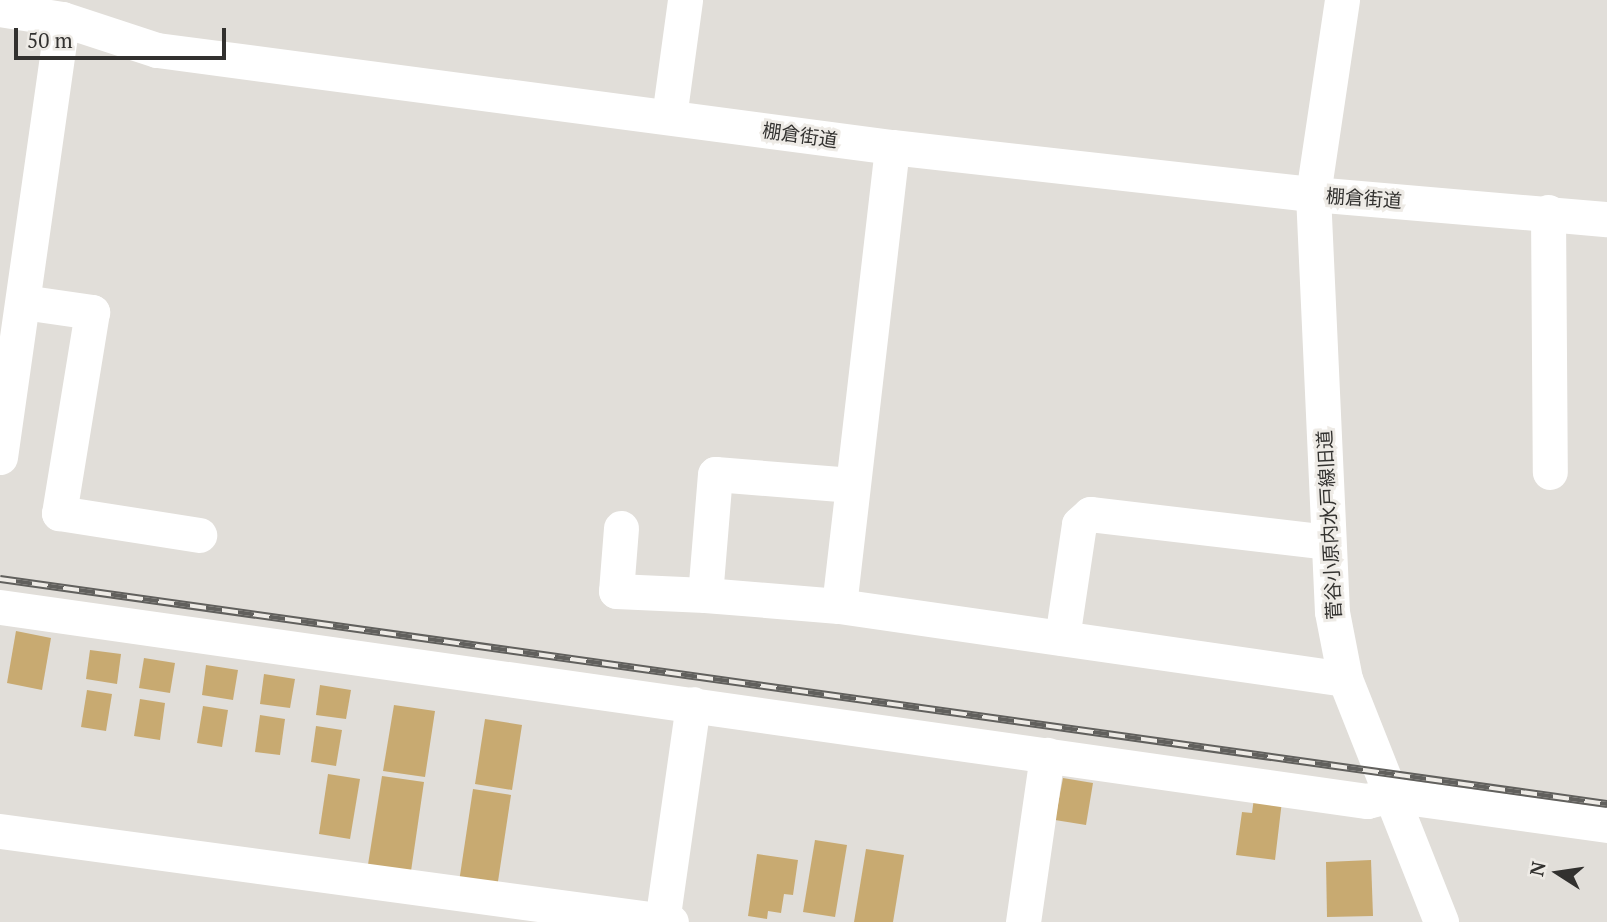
<!DOCTYPE html>
<meta charset="utf-8">
<style>
body{margin:0}
#map{position:relative;width:1607px;height:922px;overflow:hidden;background:#e1ded9;font-family:"PT Serif","Noto Sans JP",serif}
div>[style]{position:absolute}
[style*='--x']{left:calc(var(--x)*1px);top:calc(var(--y)*1px);width:calc(var(--w)*1px);rotate:calc(var(--a)*1deg)}
.building>*{inset:0;background:#c8aa71}
.minor>*{height:35px;margin:-17.5px;padding:0 17.5px;transform-origin:17.5px;border-radius:17.5px;background:#fff}
.rail>*{height:8px;margin-top:-4px;transform-origin:0;background:repeating-linear-gradient(90deg,#eeebe6 0 16px,#61605d 0 32px);box-sizing:border-box;border-block:2px solid #61605d}
span{translate:-50% -50%;white-space:nowrap;text-align:center;line-height:1.15;-webkit-text-stroke:6px #eeebe6;paint-order:stroke}
.street-label{font-size:19px;color:#32312f}
.north{position:absolute;left:1523px;top:838px;width:70px;height:70px;-webkit-text-stroke:5px #eeebe6;paint-order:stroke;rotate:282deg;font-size:19px;font-weight:700;line-height:28px;text-align:center;color:#32312f}
.north::after{content:'';display:block;margin:auto;width:24px;height:32px;background:#32312f;clip-path:polygon(50% 0,100% 100%,50% 72%,0 100%)}
.scale{position:absolute;left:14px;top:28px;width:212px;height:32px;box-sizing:border-box;border:4px solid #32312f;border-top:0;padding-left:9px;font-size:21px;line-height:24px;white-space:nowrap;color:#32312f;-webkit-text-stroke:5px #eeebe6;paint-order:stroke}
</style>
<div id="map">
<div class="building">
<i style="clip-path:polygon(16px 631px,51px 638px,42px 690px,7px 683px)"></i>
<i style="clip-path:polygon(90px 650px,121px 654px,117px 684px,86px 679px)"></i>
<i style="clip-path:polygon(144px 658px,175px 663px,170px 693px,139px 688px)"></i>
<i style="clip-path:polygon(206px 665px,238px 670px,233px 700px,202px 695px)"></i>
<i style="clip-path:polygon(264px 674px,295px 679px,290px 708px,260px 704px)"></i>
<i style="clip-path:polygon(320px 685px,351px 690px,346px 719px,316px 715px)"></i>
<i style="clip-path:polygon(87px 690px,112px 694px,106px 731px,81px 727px)"></i>
<i style="clip-path:polygon(140px 699px,165px 703px,160px 740px,134px 736px)"></i>
<i style="clip-path:polygon(394px 705px,435px 711px,425px 777px,383px 771px)"></i>
<i style="clip-path:polygon(203px 706px,228px 710px,222px 747px,197px 743px)"></i>
<i style="clip-path:polygon(260px 715px,285px 719px,280px 755px,255px 752px)"></i>
<i style="clip-path:polygon(485px 719px,522px 725px,512px 790px,475px 784px)"></i>
<i style="clip-path:polygon(316px 726px,342px 730px,336px 766px,311px 762px)"></i>
<i style="clip-path:polygon(328px 774px,360px 779px,350px 839px,319px 834px)"></i>
<i style="clip-path:polygon(382px 776px,424px 782px,410px 878px,367px 871px)"></i>
<i style="clip-path:polygon(1063px 778px,1093px 783px,1086px 825px,1055px 820px)"></i>
<i style="clip-path:polygon(473px 789px,511px 795px,497px 888px,459px 882px)"></i>
<i style="clip-path:polygon(1254px 798px,1282px 801px,1275px 860px,1236px 855px,1242px 812px,1252px 813px)"></i>
<i style="clip-path:polygon(815px 840px,847px 845px,835px 917px,803px 912px)"></i>
<i style="clip-path:polygon(866px 849px,904px 855px,893px 922px,854px 922px)"></i>
<i style="clip-path:polygon(757px 854px,798px 860px,793px 895px,784px 894px,781px 913px,768px 911px,767px 919px,748px 916px)"></i>
<i style="clip-path:polygon(1371px 860px,1373px 916px,1327px 917px,1326px 862px)"></i>
</div>
<div class="minor">
<i style="--x:1342;--y:0;--w:196;--a:98.5"></i>
<i style="--x:1313;--y:194;--w:418;--a:87.4"></i>
<i style="--x:1332;--y:612;--w:68;--a:79"></i>
<i style="--x:1345;--y:679;--w:261;--a:68.4"></i>
<i style="--x:0;--y:9;--w:63;--a:9.2"></i>
<i style="--x:62;--y:19;--w:100;--a:18.1"></i>
<i style="--x:157;--y:50;--w:741;--a:7.52"></i>
<i style="--x:892;--y:147;--w:424;--a:6.4"></i>
<i style="--x:1313;--y:194;--w:295;--a:4.9"></i>
<i style="--x:669;--y:117;--w:118;--a:-82.2"></i>
<i style="--x:1548;--y:212;--w:260;--a:89.6"></i>
<i style="--x:23;--y:302;--w:70;--a:8.2"></i>
<i style="--x:92;--y:312;--w:204;--a:99.3"></i>
<i style="--x:59;--y:513;--w:142;--a:8.9"></i>
<i style="--x:0;--y:457;--w:442;--a:-81.9"></i>
<i style="--x:852;--y:485;--w:137;--a:-175.4"></i>
<i style="--x:715;--y:474;--w:121;--a:94.7"></i>
<i style="--x:705;--y:595;--w:134;--a:4.7"></i>
<i style="--x:839;--y:606;--w:511;--a:8.21"></i>
<i style="--x:621;--y:528;--w:63;--a:94.5"></i>
<i style="--x:616;--y:591;--w:89;--a:2.6"></i>
<i style="--x:839;--y:606;--w:462;--a:-83.4"></i>
<i style="--x:0;--y:607;--w:1381;--a:8.08"></i>
<i style="--x:1367;--y:801;--w:25;--a:-14"></i>
<i style="--x:1391;--y:795;--w:218;--a:7.9"></i>
<i style="--x:1062;--y:638;--w:115;--a:-81.5"></i>
<i style="--x:1079;--y:524;--w:15;--a:-42"></i>
<i style="--x:1090;--y:514;--w:239;--a:6.7"></i>
<i style="--x:0;--y:831;--w:677;--a:7.72"></i>
<i style="--x:662;--y:922;--w:220;--a:-81.9"></i>
<i style="--x:1023;--y:922;--w:169;--a:-81.8"></i>
</div>
<div class="rail">
<i style="--x:0;--y:579;--w:1623;--a:7.97"></i>
</div>
<div class="street-label">
<span style="left:800px;top:135px;rotate:8deg">棚倉街道</span>
<span style="left:1364px;top:198px;rotate:4deg">棚倉街道</span>
<span style="left:1329px;top:525px;rotate:-93deg">菅谷小原内水戸線旧道</span>
</div>
<div class="north">N</div>
<div class="scale">50 m</div>
</div>
